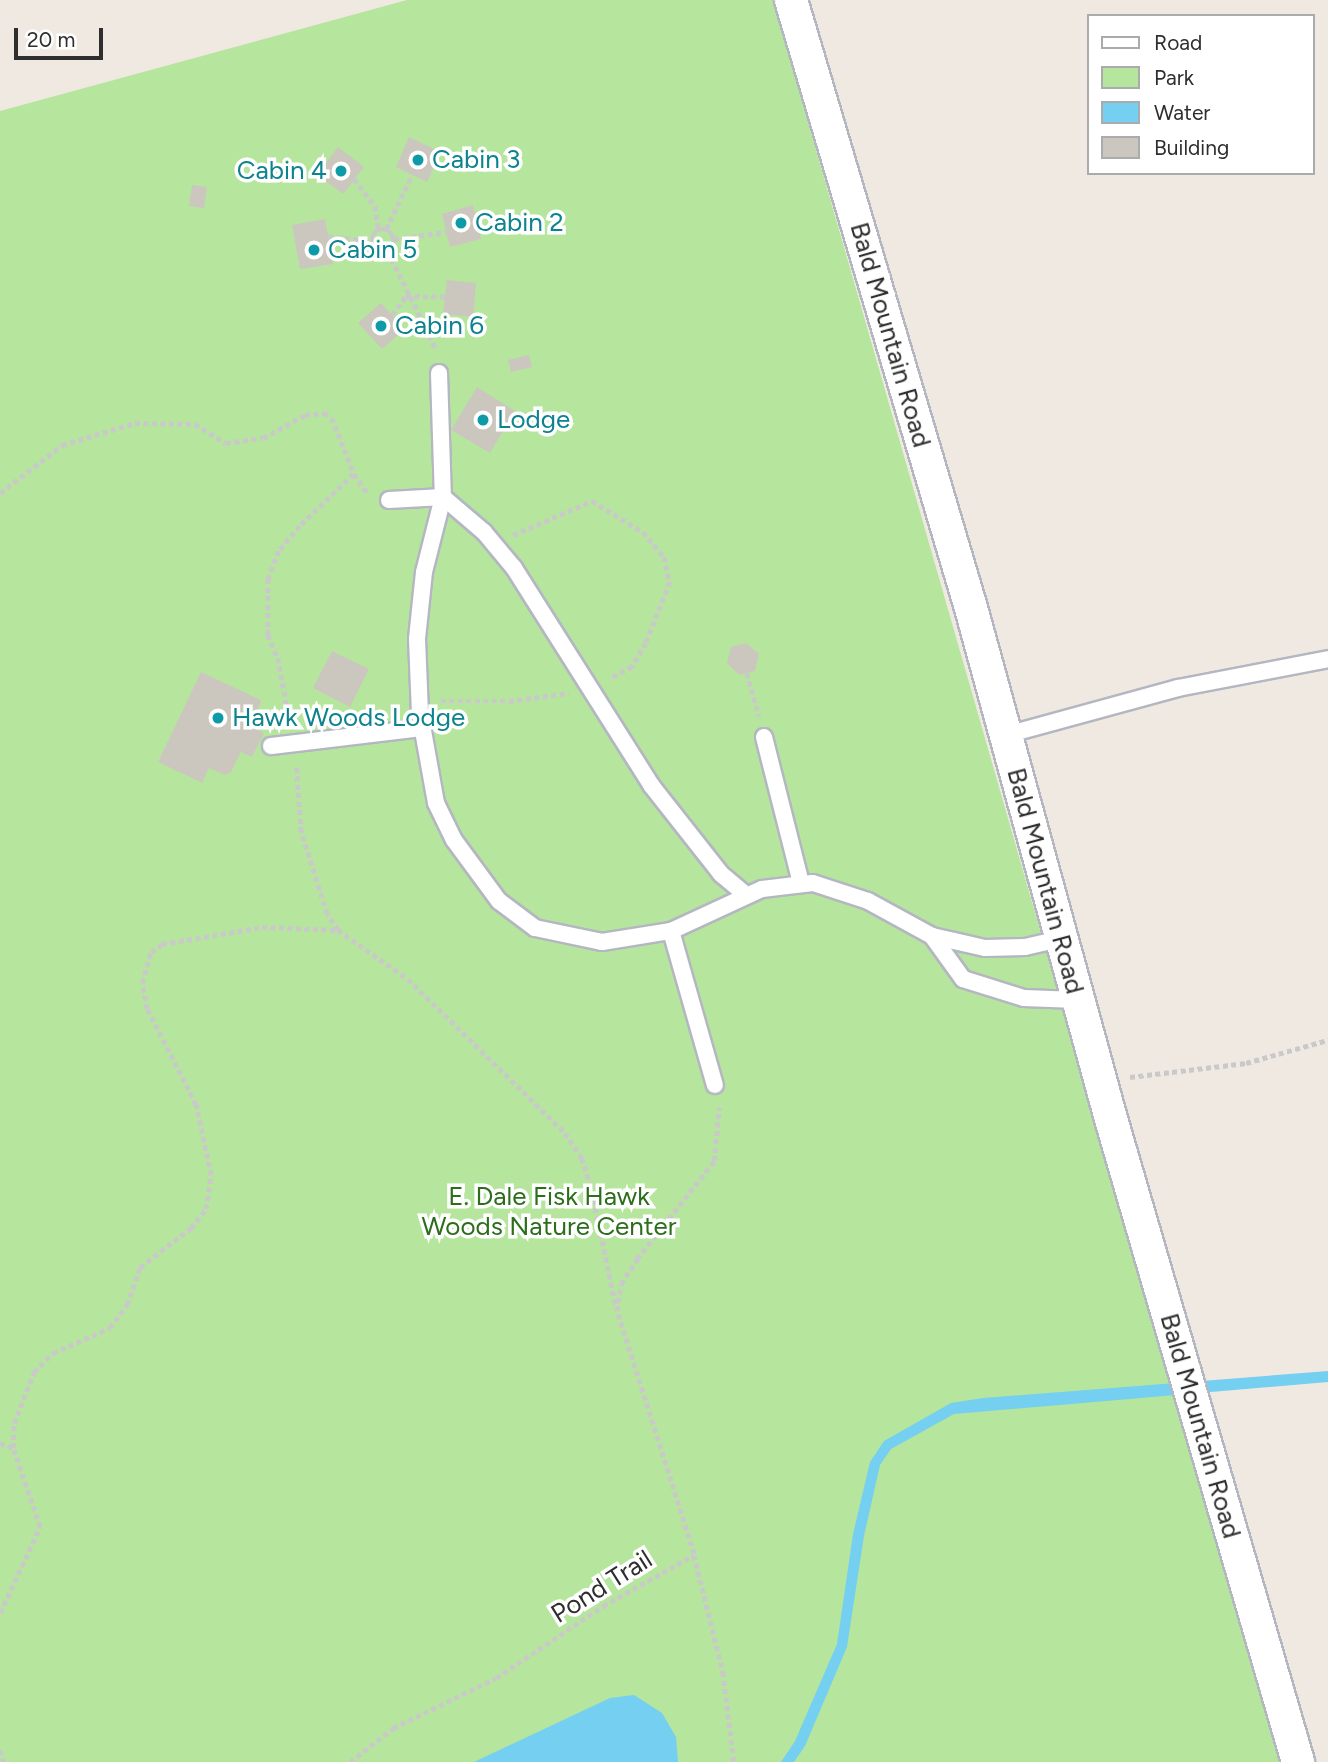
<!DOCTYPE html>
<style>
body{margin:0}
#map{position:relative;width:1328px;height:1762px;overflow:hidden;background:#efe9e1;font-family:Figtree,sans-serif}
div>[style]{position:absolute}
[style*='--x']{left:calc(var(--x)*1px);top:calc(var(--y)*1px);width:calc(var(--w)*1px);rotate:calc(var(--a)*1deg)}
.green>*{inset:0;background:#b6e59e}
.water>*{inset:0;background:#75cff0}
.building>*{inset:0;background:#cbc7bf}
.path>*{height:4.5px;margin-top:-2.25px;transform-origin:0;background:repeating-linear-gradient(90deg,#c9c9c9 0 5px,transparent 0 8.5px)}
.path>.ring{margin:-2.25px;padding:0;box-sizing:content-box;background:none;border:4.5px solid #c9c9c9;border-radius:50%}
.roads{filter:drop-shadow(2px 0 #b4b7c1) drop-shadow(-2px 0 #b4b7c1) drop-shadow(0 2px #b4b7c1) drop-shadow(0 -2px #b4b7c1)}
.service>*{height:16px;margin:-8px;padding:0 8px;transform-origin:8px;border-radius:8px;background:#fff}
.minor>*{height:32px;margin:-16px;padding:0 16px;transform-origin:16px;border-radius:16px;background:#fff}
.dots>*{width:19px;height:19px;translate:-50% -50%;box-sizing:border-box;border:4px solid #fff;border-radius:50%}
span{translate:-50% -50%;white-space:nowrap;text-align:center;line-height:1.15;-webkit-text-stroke:7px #fff;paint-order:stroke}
.culture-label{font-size:26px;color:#0d838f}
.left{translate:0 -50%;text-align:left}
.right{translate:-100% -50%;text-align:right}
.street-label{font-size:26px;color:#2e2e2e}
.park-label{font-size:26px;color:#2c6e1b}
.legend{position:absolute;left:1087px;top:14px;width:228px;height:161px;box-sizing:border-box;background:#fff;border:2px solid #ababab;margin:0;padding:9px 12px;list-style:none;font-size:21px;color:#2e2e2e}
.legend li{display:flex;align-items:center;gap:14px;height:35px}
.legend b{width:35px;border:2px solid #ababab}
.scale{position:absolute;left:14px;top:28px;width:89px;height:32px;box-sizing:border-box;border:4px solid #2e2e2e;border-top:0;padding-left:9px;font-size:21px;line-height:24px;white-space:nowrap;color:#2e2e2e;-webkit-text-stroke:5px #fff;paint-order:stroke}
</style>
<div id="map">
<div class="green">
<i style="clip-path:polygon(407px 0,773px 0,1279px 1762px,0 1762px,0 111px)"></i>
</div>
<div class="water">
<i style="clip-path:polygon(1328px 1371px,1328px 1382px,954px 1414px,891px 1449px,880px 1465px,864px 1536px,847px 1647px,805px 1746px,794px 1762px,781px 1762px,795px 1741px,837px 1644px,853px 1534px,870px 1462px,884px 1441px,951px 1403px,983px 1398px)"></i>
<i style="clip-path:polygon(634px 1695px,662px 1713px,676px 1737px,678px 1762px,474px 1762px,610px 1698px)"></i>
</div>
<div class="building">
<i style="clip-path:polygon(409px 137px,441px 152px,427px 182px,396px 167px)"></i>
<i style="clip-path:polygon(338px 147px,364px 167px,343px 194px,317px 175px)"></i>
<i style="clip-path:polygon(192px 185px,207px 187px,204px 208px,189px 206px)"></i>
<i style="clip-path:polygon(473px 205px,481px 239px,450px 247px,442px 214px)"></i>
<i style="clip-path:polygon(325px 219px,333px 264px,300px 269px,292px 225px)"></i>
<i style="clip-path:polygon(447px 280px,476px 283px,473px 317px,443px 314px)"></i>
<i style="clip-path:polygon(381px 303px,405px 329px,382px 349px,358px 323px)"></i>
<i style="clip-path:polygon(529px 355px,532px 367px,511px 372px,508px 360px)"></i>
<i style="clip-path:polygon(477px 387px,515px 411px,490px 453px,451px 430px)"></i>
<i style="clip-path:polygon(746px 643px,759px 654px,755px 671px,739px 675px,727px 663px,731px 647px)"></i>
<i style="clip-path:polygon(332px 651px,369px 669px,350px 707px,313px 688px)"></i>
<i style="clip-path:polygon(201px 672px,261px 700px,253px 727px,264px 733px,252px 757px,241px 752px,231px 772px,225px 775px,209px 768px,202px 783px,158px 762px)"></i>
</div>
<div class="path">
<i style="--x:354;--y:179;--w:34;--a:52"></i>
<i style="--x:375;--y:206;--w:24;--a:81"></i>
<i class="ring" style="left:372px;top:229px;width:17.5px;height:17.5px"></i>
<i style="--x:386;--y:229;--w:60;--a:-64.3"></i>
<i style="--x:328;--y:236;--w:43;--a:6.6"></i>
<i style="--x:394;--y:239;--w:53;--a:-7.5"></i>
<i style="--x:388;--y:251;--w:111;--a:63.9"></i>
<i style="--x:392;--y:315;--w:24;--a:-54"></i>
<i style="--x:406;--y:296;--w:39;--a:1"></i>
<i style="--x:354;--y:474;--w:24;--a:55"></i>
<i style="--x:0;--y:493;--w:78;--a:-37.7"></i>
<i style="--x:62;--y:445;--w:76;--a:-16.8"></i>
<i style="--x:135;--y:423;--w:60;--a:1"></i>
<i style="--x:195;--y:424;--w:36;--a:32"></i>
<i style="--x:226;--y:443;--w:37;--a:-8"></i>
<i style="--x:263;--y:438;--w:48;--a:-28.7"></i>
<i style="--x:305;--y:415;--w:19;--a:-6"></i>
<i style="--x:324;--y:413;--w:9;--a:32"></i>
<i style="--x:332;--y:418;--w:60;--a:68.6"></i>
<i style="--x:354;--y:474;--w:75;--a:136.1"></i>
<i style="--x:300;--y:526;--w:33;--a:130"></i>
<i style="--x:279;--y:551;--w:30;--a:111"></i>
<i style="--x:268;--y:579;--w:56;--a:90"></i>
<i style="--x:268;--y:635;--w:25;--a:67"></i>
<i style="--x:278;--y:658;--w:66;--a:79.5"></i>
<i style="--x:513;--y:535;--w:86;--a:-23.3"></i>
<i style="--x:592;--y:501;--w:60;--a:31.3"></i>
<i style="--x:643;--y:532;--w:33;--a:50"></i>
<i style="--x:664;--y:557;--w:26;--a:77"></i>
<i style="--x:670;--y:582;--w:66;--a:111.5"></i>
<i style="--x:646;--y:643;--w:28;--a:120"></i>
<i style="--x:632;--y:667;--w:26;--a:152"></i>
<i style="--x:747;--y:673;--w:45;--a:74.4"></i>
<i style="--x:441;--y:701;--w:68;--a:0"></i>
<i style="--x:509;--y:701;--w:60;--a:-7.7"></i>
<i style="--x:338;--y:930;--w:85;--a:35"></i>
<i style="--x:408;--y:979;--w:220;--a:44.4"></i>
<i style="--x:565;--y:1133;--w:30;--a:56"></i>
<i style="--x:582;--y:1158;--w:34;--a:73"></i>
<i style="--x:592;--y:1191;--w:118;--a:78.3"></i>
<i style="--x:1130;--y:1077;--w:117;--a:-6.9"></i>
<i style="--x:1246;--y:1063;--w:85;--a:-15.7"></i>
<i style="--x:0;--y:1443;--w:14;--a:21"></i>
<i style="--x:13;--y:1448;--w:25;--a:-88"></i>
<i style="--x:14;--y:1423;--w:55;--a:-68.6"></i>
<i style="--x:34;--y:1372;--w:27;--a:-45"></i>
<i style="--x:53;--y:1353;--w:62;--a:-23.7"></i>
<i style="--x:110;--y:1328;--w:29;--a:-54"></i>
<i style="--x:127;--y:1305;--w:40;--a:-71.1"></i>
<i style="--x:140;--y:1267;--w:64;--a:-37.4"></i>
<i style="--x:191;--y:1228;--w:24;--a:-52"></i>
<i style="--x:206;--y:1209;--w:34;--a:-82"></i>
<i style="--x:211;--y:1175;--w:72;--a:-102.1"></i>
<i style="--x:196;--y:1105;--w:108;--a:-117"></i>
<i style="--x:147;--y:1009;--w:26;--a:-101"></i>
<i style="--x:142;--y:983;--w:32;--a:-74"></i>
<i style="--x:151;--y:952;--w:14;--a:-36"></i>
<i style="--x:162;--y:944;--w:101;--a:-9.6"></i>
<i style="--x:262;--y:927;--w:76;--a:2.3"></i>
<i style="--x:338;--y:930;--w:19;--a:-125"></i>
<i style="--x:327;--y:914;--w:86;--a:-107.6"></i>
<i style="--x:301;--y:832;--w:66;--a:-94.3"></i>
<i style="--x:694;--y:1554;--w:255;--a:-107.6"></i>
<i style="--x:617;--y:1311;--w:27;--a:-82"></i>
<i style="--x:621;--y:1284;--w:30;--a:-57"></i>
<i style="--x:637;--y:1259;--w:125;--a:-51.8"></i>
<i style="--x:714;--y:1161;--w:54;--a:-84.7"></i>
<i style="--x:0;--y:1613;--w:95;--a:-65.1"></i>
<i style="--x:40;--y:1527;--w:83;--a:-108.9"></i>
<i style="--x:0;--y:1750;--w:13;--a:72"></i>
<i style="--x:350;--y:1762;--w:55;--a:-38.3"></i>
<i style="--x:393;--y:1728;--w:114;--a:-25.9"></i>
<i style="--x:496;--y:1678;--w:129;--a:-33.9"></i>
<i style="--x:603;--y:1606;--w:104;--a:-29.3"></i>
<i style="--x:694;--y:1555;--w:121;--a:76.1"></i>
<i style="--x:723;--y:1672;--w:91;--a:83"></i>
</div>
<div class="roads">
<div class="service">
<i style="--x:439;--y:373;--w:124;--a:88.2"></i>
<i style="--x:443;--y:497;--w:77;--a:104.2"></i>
<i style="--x:424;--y:572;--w:67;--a:96"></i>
<i style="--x:417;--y:639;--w:75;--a:87.7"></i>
<i style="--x:420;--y:714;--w:90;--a:79.8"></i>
<i style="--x:436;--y:803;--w:41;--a:64.1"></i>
<i style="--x:454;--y:840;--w:76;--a:53.6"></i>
<i style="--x:499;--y:901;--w:45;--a:36.9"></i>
<i style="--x:535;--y:928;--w:68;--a:11.8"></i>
<i style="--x:602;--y:942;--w:70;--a:-9.1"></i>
<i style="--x:671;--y:931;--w:100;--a:-24.8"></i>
<i style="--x:762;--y:889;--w:51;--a:-6.7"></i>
<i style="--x:813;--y:883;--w:58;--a:18.1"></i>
<i style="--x:868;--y:901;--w:73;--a:28.7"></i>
<i style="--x:932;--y:936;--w:54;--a:12.8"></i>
<i style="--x:985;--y:948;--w:40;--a:-1.4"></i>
<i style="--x:1025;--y:947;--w:37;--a:-13"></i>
<i style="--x:389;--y:500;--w:54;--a:-3.2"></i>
<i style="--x:443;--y:497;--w:54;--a:40.5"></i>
<i style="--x:484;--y:532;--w:47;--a:50.2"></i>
<i style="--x:514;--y:568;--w:257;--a:57.7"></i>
<i style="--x:651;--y:785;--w:113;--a:51.8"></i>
<i style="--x:721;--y:874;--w:33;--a:40"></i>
<i style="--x:1006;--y:735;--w:178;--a:-15.3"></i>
<i style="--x:1178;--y:688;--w:153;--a:-10.9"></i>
<i style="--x:764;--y:737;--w:151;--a:75.8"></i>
<i style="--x:271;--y:746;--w:152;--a:-6.8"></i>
<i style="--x:671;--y:931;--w:160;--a:74.1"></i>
<i style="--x:932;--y:936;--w:53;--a:54.2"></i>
<i style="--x:963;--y:979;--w:64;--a:17.3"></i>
<i style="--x:1024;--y:998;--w:53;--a:2.2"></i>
</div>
<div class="minor">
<i style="--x:791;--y:0;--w:634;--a:73.51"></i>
<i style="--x:971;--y:608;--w:530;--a:74.68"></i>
<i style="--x:1111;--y:1119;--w:670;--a:73.78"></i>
</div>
</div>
<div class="dots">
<i style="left:418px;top:160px;background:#0f9aa8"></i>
<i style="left:341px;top:171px;background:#0f9aa8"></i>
<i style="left:461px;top:223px;background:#0f9aa8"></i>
<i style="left:314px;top:250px;background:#0f9aa8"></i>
<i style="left:381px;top:326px;background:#0f9aa8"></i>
<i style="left:483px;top:420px;background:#0f9aa8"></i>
<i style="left:218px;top:718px;background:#0f9aa8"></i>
</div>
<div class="culture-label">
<span class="left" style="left:432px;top:160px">Cabin 3</span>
<span class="right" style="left:327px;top:171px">Cabin 4</span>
<span class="left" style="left:475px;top:223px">Cabin 2</span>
<span class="left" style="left:328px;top:250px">Cabin 5</span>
<span class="left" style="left:395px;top:326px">Cabin 6</span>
<span class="left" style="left:497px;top:420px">Lodge</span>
<span class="left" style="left:232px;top:718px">Hawk Woods Lodge</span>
</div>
<div class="street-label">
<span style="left:890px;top:335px;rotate:74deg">Bald Mountain Road</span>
<span style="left:1045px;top:881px;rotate:75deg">Bald Mountain Road</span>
<span style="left:1200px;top:1426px;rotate:74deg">Bald Mountain Road</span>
<span style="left:602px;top:1587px;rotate:-32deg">Pond Trail</span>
</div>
<div class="park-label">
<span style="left:549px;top:1212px">E. Dale Fisk Hawk<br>Woods Nature Center</span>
</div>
<ul class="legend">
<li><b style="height:9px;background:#fff"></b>Road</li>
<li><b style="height:19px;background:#b6e59e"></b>Park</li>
<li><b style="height:19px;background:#75cff0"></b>Water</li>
<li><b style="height:19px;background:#cbc7bf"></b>Building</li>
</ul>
<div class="scale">20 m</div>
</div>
